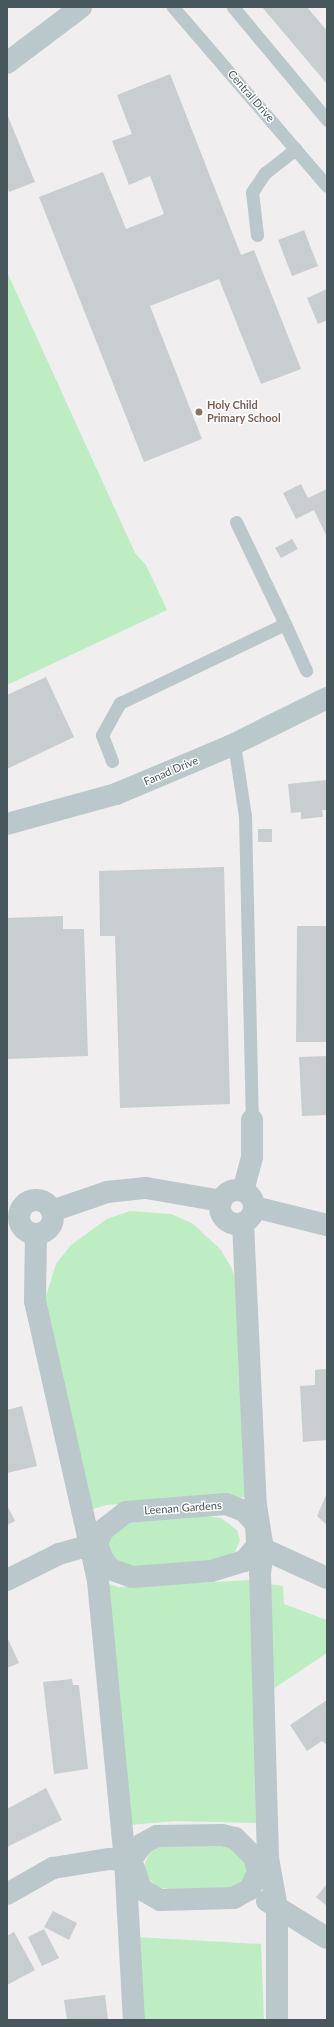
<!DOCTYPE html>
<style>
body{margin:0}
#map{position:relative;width:334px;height:2027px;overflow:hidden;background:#f1eeef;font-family:Lato,sans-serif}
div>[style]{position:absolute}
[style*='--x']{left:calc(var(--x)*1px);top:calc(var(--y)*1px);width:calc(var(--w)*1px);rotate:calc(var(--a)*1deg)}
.green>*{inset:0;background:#beedc3}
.building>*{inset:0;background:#c8cdd0}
.lane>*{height:13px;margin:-6.5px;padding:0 6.5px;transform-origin:6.5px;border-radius:6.5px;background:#bac7cb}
.street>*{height:22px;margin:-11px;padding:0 11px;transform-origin:11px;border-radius:11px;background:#bac7cb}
.street>.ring{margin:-11px;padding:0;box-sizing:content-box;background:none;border:22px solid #bac7cb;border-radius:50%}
.dots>*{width:11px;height:11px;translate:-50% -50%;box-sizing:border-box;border:2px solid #fff;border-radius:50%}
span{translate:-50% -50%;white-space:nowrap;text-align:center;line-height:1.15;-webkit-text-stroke:3px #fff;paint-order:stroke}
.street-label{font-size:11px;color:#47575b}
.education-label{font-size:11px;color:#785e54;font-weight:700}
.left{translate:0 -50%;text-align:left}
.frame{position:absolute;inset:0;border:8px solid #47575b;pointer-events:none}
</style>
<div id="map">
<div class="green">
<i style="clip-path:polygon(7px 272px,135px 553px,146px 565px,167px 610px,7px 685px)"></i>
<i style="clip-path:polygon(130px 1211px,171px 1214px,192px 1223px,221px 1250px,231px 1267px,244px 1303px,245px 1497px,106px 1505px,90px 1510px,43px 1306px,56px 1264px,71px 1245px,107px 1219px)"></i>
<i style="clip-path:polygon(206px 1516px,221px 1518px,237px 1530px,240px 1541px,235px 1552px,225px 1559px,143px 1567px,122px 1566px,114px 1561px,108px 1540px,126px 1523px)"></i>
<i style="clip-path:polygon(253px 1580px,256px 1823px,177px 1821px,129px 1825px,106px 1583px,119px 1587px)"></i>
<i style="clip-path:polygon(269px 1584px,283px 1586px,284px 1604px,327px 1620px,327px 1653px,270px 1691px)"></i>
<i style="clip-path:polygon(226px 1843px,238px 1849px,247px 1866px,244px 1879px,234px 1888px,174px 1890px,158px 1887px,148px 1878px,144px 1866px,149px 1853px,165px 1844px)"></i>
<i style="clip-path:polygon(136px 1937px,261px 1944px,264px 2020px,141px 2020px)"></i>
</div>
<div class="building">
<i style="clip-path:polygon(262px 7px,307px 7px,327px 31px,327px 84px)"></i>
<i style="clip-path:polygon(170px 74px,241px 255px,254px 250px,301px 369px,261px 384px,219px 279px,150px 306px,202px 439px,144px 462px,39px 197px,103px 172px,126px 229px,164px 214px,150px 176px,129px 185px,112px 141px,132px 134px,117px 95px)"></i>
<i style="clip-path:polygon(7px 114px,35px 182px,9px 192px,7px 187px)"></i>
<i style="clip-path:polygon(304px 230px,318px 266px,292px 276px,278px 240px)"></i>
<i style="clip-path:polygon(327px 289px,327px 320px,318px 324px,307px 298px)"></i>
<i style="clip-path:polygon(301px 484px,308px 498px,327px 489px,327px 537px,314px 510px,296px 519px,283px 493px)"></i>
<i style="clip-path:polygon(292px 539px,298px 549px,281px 558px,275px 548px)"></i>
<i style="clip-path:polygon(46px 677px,74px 737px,7px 769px,7px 695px)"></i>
<i style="clip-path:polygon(327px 780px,327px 810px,322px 810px,323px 817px,301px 819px,301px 812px,291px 813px,288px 784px)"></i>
<i style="clip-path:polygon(258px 829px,272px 829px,272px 842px,258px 842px)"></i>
<i style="clip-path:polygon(224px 867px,230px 1104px,120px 1108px,115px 936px,100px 936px,99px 871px)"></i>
<i style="clip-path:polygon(63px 916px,63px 929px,84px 929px,88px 1056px,7px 1059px,7px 918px)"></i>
<i style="clip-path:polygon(297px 926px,327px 926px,327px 1042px,296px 1042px)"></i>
<i style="clip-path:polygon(327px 1056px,327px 1115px,302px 1116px,299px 1057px)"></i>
<i style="clip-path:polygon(326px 1369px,327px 1440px,303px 1442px,300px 1386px,315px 1385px,315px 1370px)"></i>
<i style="clip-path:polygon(22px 1406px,37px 1466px,7px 1473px,7px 1410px)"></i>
<i style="clip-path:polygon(327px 1493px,327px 1525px,317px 1516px)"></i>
<i style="clip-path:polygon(7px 1505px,15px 1521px,7px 1525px)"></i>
<i style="clip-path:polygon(7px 1637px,19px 1663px,7px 1668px)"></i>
<i style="clip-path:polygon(72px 1679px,73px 1685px,79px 1685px,88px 1769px,54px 1774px,43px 1682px)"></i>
<i style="clip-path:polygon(327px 1700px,327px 1745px,322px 1741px,307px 1751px,290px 1725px)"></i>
<i style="clip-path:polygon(46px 1788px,62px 1820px,7px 1847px,7px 1809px)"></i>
<i style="clip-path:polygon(327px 1884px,327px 1906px,316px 1897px)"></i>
<i style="clip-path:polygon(53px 1911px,77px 1923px,69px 1940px,44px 1927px)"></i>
<i style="clip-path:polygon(44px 1929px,59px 1958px,42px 1966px,28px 1937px)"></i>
<i style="clip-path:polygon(14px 1932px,35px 1970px,7px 1985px,7px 1936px)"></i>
<i style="clip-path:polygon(105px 1995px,108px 2020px,67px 2020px,64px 2000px)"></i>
</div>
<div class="lane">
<i style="--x:173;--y:7;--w:236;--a:49.3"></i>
<i style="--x:233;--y:7;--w:147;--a:50.2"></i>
<i style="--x:257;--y:235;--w:43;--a:-96.6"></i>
<i style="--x:252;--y:192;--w:23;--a:-56"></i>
<i style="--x:265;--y:173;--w:39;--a:-38"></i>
<i style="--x:236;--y:522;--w:113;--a:64.3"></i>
<i style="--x:234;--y:744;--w:73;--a:81.3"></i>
<i style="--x:245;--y:816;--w:304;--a:88.7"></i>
<i style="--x:112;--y:761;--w:28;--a:-111"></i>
<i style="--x:102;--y:735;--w:37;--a:-61"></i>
<i style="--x:120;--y:703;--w:183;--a:-25.6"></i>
<i style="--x:285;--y:624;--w:51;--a:65.5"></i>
</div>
<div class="street">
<i style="--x:7;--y:63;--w:93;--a:-37.1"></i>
<i style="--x:7;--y:824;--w:113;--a:-15.4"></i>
<i style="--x:116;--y:794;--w:124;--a:-22.8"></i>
<i style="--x:230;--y:746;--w:108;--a:-26.3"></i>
<i class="ring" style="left:220px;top:1190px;width:12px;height:12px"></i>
<i style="--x:243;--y:1191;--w:35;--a:-75"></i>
<i style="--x:252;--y:1157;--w:37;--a:-90"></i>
<i class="ring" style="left:19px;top:1200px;width:12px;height:12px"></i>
<i style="--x:254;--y:1207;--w:75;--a:13.9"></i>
<i style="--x:52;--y:1211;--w:58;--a:-19.1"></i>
<i style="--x:107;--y:1192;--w:39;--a:-6"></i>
<i style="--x:146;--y:1188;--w:76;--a:9.8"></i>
<i style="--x:243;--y:1223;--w:282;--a:87.4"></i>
<i style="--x:256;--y:1505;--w:45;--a:81"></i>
<i style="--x:263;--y:1549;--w:23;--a:97"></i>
<i style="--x:260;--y:1572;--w:286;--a:88.4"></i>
<i style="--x:268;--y:1858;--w:51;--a:79.8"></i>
<i style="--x:277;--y:1908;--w:112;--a:90"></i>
<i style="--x:36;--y:1234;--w:67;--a:90.9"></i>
<i style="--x:35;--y:1301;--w:287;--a:77.3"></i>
<i style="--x:98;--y:1581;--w:280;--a:84.5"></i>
<i style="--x:125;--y:1860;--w:160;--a:86.8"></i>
<i style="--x:226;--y:1504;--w:19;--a:21"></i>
<i style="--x:244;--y:1511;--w:18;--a:47"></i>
<i style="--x:256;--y:1524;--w:22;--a:87"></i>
<i style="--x:257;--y:1546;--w:20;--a:131"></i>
<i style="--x:244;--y:1561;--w:34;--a:163"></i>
<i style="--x:211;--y:1571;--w:79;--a:175.7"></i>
<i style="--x:132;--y:1577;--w:23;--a:-160"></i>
<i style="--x:110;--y:1569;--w:14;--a:-126"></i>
<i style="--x:102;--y:1558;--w:16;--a:-108"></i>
<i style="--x:97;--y:1543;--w:14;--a:-65"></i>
<i style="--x:103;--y:1530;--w:29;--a:-38"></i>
<i style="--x:126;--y:1512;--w:100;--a:-4.6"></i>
<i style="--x:257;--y:1546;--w:77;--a:24.6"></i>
<i style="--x:7;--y:1580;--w:58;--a:-26.6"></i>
<i style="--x:59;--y:1554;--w:40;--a:-16"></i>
<i style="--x:222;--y:1835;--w:13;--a:13"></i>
<i style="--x:235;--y:1838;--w:27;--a:45"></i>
<i style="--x:254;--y:1857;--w:16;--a:75"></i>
<i style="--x:258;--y:1872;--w:19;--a:115"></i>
<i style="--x:250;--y:1889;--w:18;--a:151"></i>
<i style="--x:234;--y:1898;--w:74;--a:178.5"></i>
<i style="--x:160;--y:1900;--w:22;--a:-150"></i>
<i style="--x:141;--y:1889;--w:31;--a:-109"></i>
<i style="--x:131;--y:1860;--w:19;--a:-55"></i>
<i style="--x:142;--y:1844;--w:17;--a:-28"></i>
<i style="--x:157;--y:1836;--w:65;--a:-0.9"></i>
<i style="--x:7;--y:1894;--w:53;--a:-29.5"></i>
<i style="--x:53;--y:1868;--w:57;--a:-9.1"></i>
<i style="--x:109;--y:1859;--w:22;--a:3"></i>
<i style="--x:267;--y:1901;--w:70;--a:31.7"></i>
</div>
<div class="dots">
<i style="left:199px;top:412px;background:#8d6e63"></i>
</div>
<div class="street-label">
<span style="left:251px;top:96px;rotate:49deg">Central Drive</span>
<span style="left:171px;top:771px;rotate:-23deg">Fanad Drive</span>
<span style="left:183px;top:1508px;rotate:-4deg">Leenan Gardens</span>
</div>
<div class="education-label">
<span class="left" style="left:207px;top:412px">Holy Child<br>Primary School</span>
</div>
<div class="frame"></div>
</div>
